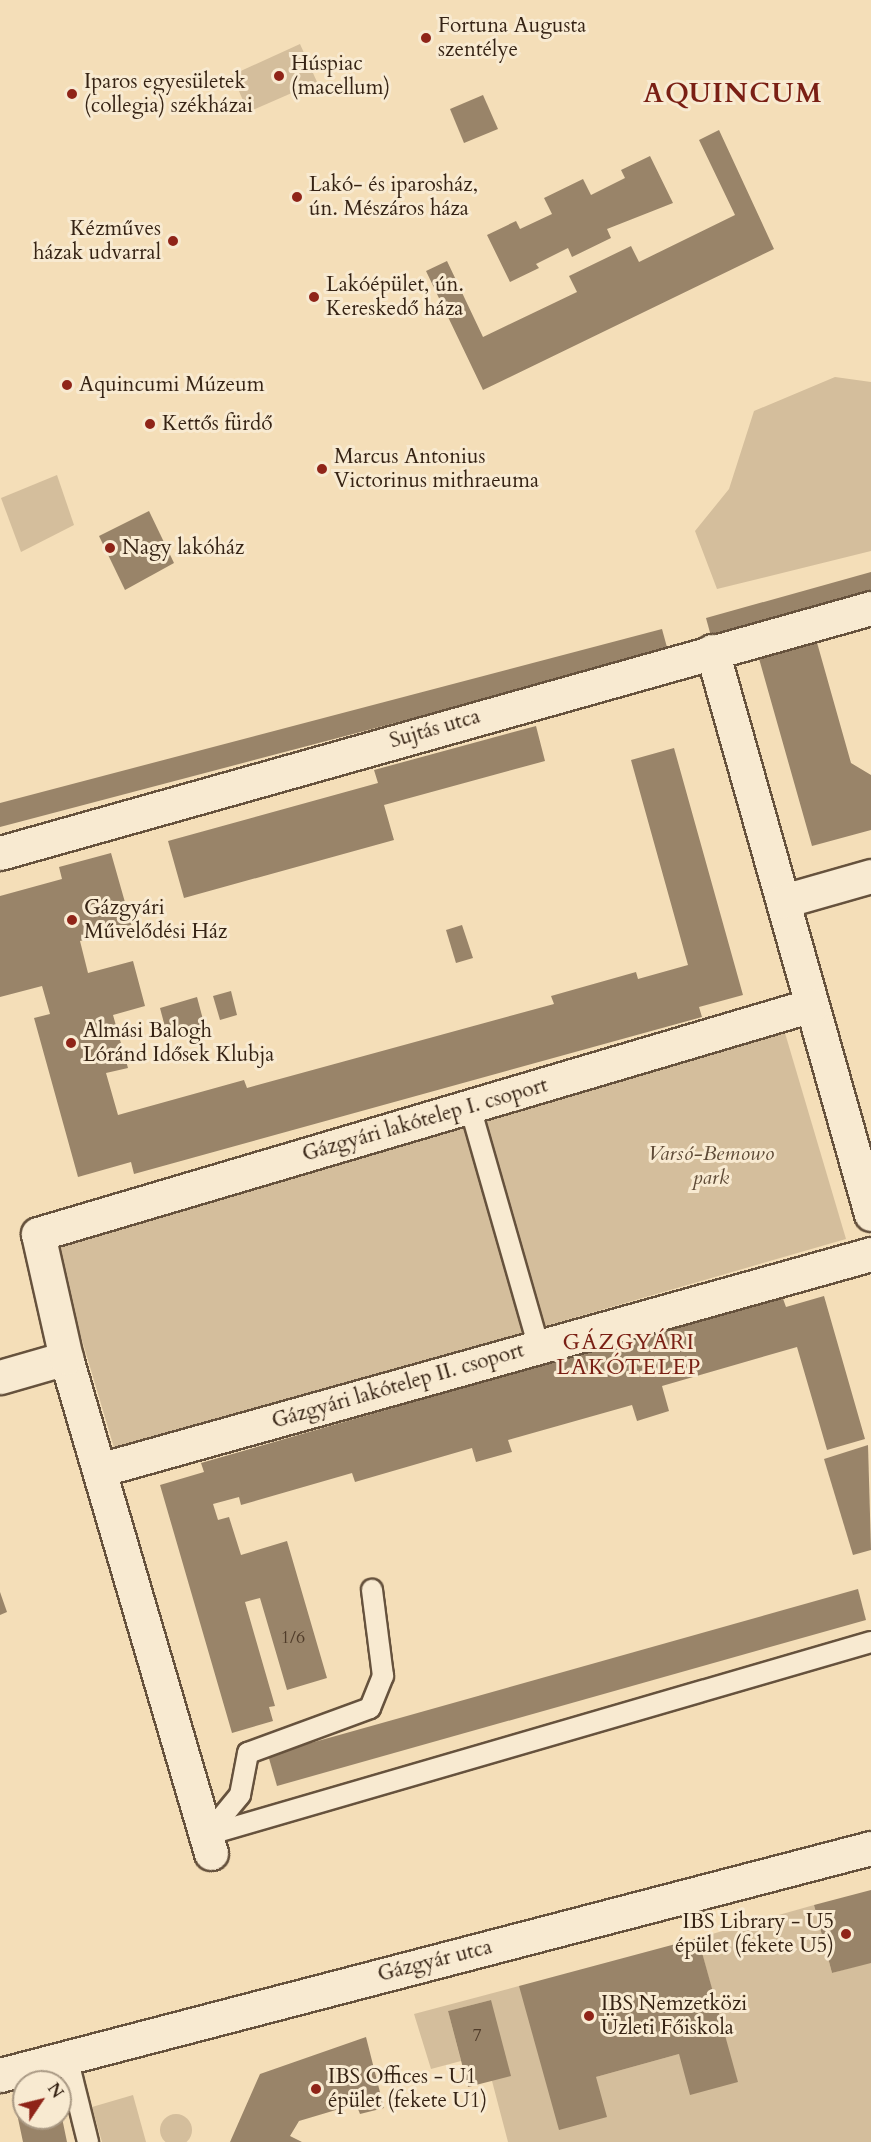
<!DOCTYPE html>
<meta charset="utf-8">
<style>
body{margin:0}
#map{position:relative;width:871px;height:2142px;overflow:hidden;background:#f4deb8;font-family:Cardo,serif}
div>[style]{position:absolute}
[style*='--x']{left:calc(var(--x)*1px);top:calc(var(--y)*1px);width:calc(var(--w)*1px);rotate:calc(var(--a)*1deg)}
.green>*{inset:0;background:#d4be9c}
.round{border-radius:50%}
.building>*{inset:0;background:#998469}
.roads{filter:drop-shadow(2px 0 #66523d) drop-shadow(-2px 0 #66523d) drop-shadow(0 2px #66523d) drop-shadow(0 -2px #66523d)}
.service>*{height:20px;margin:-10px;padding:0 10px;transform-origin:10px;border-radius:10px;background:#f8ead1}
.minor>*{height:33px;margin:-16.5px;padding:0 16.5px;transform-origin:16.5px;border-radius:16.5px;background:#f8ead1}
.dots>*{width:16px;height:16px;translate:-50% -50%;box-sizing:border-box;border:3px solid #f8ead1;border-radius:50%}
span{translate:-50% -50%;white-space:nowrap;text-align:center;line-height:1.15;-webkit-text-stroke:6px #f8ead1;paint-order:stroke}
.number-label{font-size:18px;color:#4f3b29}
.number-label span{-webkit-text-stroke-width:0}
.poi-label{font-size:21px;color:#362314}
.left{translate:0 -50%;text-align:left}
.right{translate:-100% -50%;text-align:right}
.street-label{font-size:21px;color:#362314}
.park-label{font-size:21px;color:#5e4a36;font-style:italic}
.neighbourhood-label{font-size:22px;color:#7a1f14;letter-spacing:1.5px}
.district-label{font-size:27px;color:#7a1f14;font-weight:700;letter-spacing:1.5px}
.north{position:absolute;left:12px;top:2070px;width:60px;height:60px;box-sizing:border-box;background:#f8ead1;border:2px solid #aa9a85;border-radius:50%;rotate:55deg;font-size:16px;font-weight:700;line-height:24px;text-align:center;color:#362314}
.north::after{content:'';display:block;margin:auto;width:21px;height:27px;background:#8f2418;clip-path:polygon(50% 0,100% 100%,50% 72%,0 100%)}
</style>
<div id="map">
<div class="green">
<i style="clip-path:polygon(300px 44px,317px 82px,248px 112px,232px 75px)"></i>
<i style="clip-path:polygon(835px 377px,871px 382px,871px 551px,717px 589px,695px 531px,729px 489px,754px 411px)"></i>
<i style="clip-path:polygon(57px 475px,74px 525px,21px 552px,1px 498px)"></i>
<i style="clip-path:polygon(785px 1033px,846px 1239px,115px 1451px,54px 1246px)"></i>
<i style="clip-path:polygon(814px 1905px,832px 1973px,871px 1962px,871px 2142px,508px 2142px,492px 2081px,491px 2000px,448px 2011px,461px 2061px,431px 2069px,414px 2014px,519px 1986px,596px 2077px,679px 2054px,737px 2082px,698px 1938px)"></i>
<i style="clip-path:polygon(133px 2095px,146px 2142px,102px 2142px,92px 2107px)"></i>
<i class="round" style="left:160px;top:2114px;width:32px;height:32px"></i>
</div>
<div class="building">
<i style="clip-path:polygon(483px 95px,498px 129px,464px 143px,450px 109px)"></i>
<i style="clip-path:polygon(719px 130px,774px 249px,483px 390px,426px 271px,447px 261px,483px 337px,577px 292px,569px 276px,631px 246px,639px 262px,735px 215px,699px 140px)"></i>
<i style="clip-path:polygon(650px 156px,673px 203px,607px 229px,611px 238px,572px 257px,568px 248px,536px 264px,539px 268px,510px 282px,487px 235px,516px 221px,520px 229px,552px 214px,544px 198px,583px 179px,591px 195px,625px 178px,621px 170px)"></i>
<i style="clip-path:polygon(149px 511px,174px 563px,125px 590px,99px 536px)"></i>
<i style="clip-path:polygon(871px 572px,871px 595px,712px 640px,706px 618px)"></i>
<i style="clip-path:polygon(662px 629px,668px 651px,0 827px,0 803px)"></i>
<i style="clip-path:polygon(816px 639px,851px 763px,871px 775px,871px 830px,812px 846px,758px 655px)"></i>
<i style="clip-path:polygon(536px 726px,545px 761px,384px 805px,394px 840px,184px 898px,168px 841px,378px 783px,374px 770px)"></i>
<i style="clip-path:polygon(674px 748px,743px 995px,699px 1007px,702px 1017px,134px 1174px,131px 1162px,78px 1177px,34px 1018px,50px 1014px,42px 986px,0 997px,0 896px,62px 879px,59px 867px,111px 853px,132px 927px,80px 941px,88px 973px,133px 961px,145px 1006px,113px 1015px,128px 1068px,106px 1073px,118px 1115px,244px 1080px,247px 1088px,554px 1004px,551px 996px,636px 972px,638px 979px,688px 965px,631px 760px)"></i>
<i style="clip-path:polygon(462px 925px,473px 958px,456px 963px,446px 930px)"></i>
<i style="clip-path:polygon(231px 991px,237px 1015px,220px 1020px,213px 996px)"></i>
<i style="clip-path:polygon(197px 997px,205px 1027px,168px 1038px,160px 1008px)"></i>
<i style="clip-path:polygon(782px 1296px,786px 1307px,824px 1296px,865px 1439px,827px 1450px,797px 1347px,662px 1386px,669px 1411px,637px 1421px,632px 1405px,508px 1440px,512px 1452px,476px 1462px,472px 1448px,355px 1482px,352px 1473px,241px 1505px,239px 1497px,213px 1504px,218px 1520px,229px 1517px,241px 1555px,287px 1541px,327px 1678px,287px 1690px,260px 1598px,245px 1602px,275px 1706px,269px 1707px,273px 1721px,232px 1733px,160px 1485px,204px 1472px,201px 1463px)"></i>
<i style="clip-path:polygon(868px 1445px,871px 1550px,853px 1555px,824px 1459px)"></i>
<i style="clip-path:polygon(858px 1589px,866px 1620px,277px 1786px,268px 1755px)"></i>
<i style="clip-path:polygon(0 1592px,7px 1612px,0 1615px)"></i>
<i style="clip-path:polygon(871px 1890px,871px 1963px,832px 1973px,814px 1905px)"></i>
<i style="clip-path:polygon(698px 1938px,738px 2082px,690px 2095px,679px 2054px,596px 2077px,607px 2117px,559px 2130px,519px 1986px)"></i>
<i style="clip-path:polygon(491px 2000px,511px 2076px,468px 2087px,448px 2011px)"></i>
<i style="clip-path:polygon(366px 2037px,384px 2108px,360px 2114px,356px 2104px,299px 2121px,290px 2136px,302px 2142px,230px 2142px,260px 2074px)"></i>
<i style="clip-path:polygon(24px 2107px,24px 2118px,60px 2118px,61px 2113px,67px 2142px,23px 2142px,16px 2109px)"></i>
</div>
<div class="roads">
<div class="service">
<i style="--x:470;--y:1107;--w:250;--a:74"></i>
<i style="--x:207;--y:1835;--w:691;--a:-16.21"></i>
<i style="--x:207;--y:1835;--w:52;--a:-50.5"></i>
<i style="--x:240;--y:1795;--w:43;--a:-79.2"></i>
<i style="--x:248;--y:1753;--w:130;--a:-20.2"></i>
<i style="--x:370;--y:1708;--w:35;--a:-68"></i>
<i style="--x:383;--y:1676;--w:87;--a:-97.3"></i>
<i style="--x:67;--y:2057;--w:88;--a:76.1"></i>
</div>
<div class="minor">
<i style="--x:712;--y:651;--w:585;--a:74.23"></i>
<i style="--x:0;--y:853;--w:905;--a:-15.71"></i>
<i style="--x:783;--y:901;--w:91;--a:-15.9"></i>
<i style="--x:0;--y:1377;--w:69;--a:-16.1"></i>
<i style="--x:99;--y:1470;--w:802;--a:-15.63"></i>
<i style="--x:211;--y:1853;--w:516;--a:-106.33"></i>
<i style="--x:66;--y:1358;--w:127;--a:-102.7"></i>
<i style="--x:38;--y:1234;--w:807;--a:-16.48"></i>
<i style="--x:0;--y:2075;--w:900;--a:-14.61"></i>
</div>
</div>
<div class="dots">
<i style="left:426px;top:38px;background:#8f2418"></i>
<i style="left:279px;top:76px;background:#8f2418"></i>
<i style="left:72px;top:94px;background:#8f2418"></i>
<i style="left:297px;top:197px;background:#8f2418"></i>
<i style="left:173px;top:241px;background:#8f2418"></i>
<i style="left:314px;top:297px;background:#8f2418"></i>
<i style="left:67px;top:385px;background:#8f2418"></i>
<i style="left:150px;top:424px;background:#8f2418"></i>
<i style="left:322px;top:469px;background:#8f2418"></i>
<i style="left:110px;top:548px;background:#8f2418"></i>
<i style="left:72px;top:920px;background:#8f2418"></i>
<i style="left:71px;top:1043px;background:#8f2418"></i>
<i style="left:846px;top:1934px;background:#8f2418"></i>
<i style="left:589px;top:2016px;background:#8f2418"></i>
<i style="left:316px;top:2089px;background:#8f2418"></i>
</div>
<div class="number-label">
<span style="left:293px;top:1638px">1/6</span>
<span style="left:477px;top:2036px">7</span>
</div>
<div class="poi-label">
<span class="left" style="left:438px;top:38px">Fortuna Augusta<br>szentélye</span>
<span class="left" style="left:291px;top:76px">Húspiac<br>(macellum)</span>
<span class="left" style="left:84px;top:94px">Iparos egyesületek<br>(collegia) székházai</span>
<span class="left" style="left:309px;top:197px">Lakó- és iparosház,<br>ún. Mészáros háza</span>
<span class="right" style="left:161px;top:241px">Kézműves<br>házak udvarral</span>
<span class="left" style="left:326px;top:297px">Lakóépület, ún.<br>Kereskedő háza</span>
<span class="left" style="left:79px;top:385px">Aquincumi Múzeum</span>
<span class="left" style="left:162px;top:424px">Kettős fürdő</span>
<span class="left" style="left:334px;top:469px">Marcus Antonius<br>Victorinus mithraeuma</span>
<span class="left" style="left:122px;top:548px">Nagy lakóház</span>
<span class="left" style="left:84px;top:920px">Gázgyári<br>Művelődési Ház</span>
<span class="left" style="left:83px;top:1043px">Almási Balogh<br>Lóránd Idősek Klubja</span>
<span class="right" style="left:834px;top:1934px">IBS Library - U5<br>épület (fekete U5)</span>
<span class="left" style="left:601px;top:2016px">IBS Nemzetközi<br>Üzleti Főiskola</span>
<span class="left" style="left:328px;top:2089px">IBS Offices - U1<br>épület (fekete U1)</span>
</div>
<div class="street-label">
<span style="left:435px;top:729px;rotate:-16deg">Sujtás utca</span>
<span style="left:425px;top:1120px;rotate:-16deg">Gázgyári lakótelep I. csoport</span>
<span style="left:398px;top:1386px;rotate:-16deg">Gázgyári lakótelep II. csoport</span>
<span style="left:435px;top:1961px;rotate:-14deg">Gázgyár utca</span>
</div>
<div class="park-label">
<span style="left:711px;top:1166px">Varsó-Bemowo<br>park</span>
</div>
<div class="neighbourhood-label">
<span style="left:629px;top:1355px">GÁZGYÁRI<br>LAKÓTELEP</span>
</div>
<div class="district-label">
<span style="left:733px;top:94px">AQUINCUM</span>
</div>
<div class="north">N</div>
</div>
